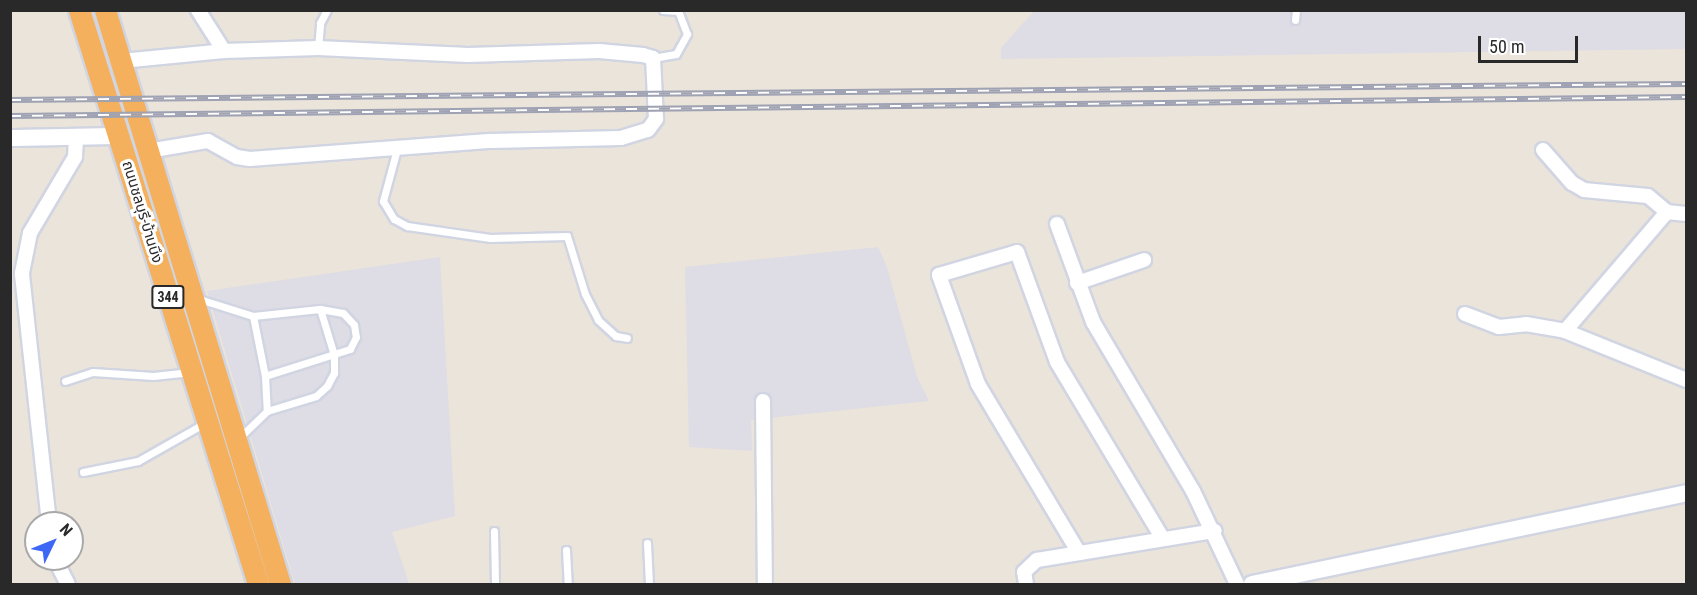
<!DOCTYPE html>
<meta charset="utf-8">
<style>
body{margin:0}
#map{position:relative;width:1697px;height:595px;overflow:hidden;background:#ebe4db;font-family:"Roboto Condensed","Noto Sans Thai",sans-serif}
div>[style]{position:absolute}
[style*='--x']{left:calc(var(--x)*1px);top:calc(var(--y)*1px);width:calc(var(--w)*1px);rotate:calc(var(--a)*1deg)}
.industrial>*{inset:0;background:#dedce4}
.roads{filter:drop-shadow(2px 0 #d1d5e2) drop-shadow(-2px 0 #d1d5e2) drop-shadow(0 2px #d1d5e2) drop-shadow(0 -2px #d1d5e2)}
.service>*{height:7px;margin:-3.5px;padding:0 3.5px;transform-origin:3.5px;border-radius:3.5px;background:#fff}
.minor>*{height:14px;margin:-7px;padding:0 7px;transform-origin:7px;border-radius:7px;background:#fff}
.tertiary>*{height:16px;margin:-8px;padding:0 8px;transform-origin:8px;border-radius:8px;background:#fff}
.trunk>*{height:21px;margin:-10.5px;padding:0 10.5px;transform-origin:10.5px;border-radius:10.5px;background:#f4b05c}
.rail>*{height:6px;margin-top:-3px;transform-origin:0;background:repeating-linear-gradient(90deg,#fff 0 11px,#9ea2b3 0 22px);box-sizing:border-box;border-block:2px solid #9ea2b3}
span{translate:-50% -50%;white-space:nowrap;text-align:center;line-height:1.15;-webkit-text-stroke:6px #fff;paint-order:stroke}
.shield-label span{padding:2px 4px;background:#fff;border:2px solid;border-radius:4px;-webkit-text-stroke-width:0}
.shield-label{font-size:14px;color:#292929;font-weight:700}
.street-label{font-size:15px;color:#292929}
.frame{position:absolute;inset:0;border:12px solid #292929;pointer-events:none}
.north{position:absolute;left:24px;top:511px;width:60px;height:60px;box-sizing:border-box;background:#fff;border:2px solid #a9a9a9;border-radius:50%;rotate:47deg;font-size:16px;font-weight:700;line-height:24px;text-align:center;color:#292929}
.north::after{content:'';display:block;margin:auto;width:21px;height:27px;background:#3f67f5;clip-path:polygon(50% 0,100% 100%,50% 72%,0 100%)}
.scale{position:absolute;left:1478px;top:36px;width:100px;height:27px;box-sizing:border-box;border:3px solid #292929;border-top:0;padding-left:8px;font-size:18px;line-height:21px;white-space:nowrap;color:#292929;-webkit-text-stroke:4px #fff;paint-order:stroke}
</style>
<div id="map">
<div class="industrial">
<i style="clip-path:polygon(1034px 11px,1686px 11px,1686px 49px,1001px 59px,1001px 48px)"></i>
<i style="clip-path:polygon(878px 247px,887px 267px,917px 377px,929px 401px,751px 420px,752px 451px,689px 447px,685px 267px)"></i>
<i style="clip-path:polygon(440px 257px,455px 516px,392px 532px,409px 584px,295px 584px,207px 291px)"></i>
</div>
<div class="roads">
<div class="service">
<i style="--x:1295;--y:20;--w:10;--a:-84"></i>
<i style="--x:318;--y:48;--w:25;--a:-85"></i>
<i style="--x:320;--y:23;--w:15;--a:-62"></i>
<i style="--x:653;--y:58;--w:23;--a:-10"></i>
<i style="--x:676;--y:54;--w:23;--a:-61"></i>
<i style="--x:687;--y:34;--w:25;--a:-111"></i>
<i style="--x:678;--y:11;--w:15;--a:-176"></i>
<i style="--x:397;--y:149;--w:54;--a:105.1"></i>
<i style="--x:383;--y:201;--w:21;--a:59"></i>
<i style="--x:394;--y:219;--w:15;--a:28"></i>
<i style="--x:407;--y:226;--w:84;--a:8.2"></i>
<i style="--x:490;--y:238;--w:77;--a:-1.5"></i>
<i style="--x:567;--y:236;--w:61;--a:72.8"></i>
<i style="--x:585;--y:294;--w:29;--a:63"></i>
<i style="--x:598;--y:320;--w:24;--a:42"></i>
<i style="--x:616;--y:336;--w:11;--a:10"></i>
<i style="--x:199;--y:299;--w:57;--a:17.5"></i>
<i style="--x:253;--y:316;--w:67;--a:-6"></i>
<i style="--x:320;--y:309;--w:23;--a:10"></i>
<i style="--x:343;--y:313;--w:16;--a:47"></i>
<i style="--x:354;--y:325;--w:12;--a:81"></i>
<i style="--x:356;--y:337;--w:13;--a:117"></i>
<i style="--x:350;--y:349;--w:89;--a:162.4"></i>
<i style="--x:253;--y:316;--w:61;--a:78.7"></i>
<i style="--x:265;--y:376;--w:35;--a:87"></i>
<i style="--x:65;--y:381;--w:29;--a:-18"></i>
<i style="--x:93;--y:372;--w:60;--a:3.8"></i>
<i style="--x:153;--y:376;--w:36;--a:-6"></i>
<i style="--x:239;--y:438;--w:39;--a:-44"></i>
<i style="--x:267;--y:411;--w:51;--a:-17"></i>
<i style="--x:316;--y:396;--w:15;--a:-42"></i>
<i style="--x:327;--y:386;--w:15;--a:-62"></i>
<i style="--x:334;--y:373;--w:18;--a:-90"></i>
<i style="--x:334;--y:355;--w:48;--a:-106.9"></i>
<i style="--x:83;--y:472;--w:56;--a:-11.3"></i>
<i style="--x:138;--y:461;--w:77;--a:-29.6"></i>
<i style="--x:494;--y:531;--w:53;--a:88.9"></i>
<i style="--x:647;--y:543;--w:41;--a:87.2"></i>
<i style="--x:566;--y:550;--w:34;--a:87"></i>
</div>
<div class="minor">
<i style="--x:121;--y:61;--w:103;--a:-5.5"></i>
<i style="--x:1543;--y:150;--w:44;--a:48.7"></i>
<i style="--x:1572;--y:183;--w:14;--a:30"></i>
<i style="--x:1584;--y:190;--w:64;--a:5.4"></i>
<i style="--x:1648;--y:196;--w:25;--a:40"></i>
<i style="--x:1667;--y:212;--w:19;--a:6"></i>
<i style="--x:148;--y:151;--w:61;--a:-9.5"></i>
<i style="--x:208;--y:141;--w:33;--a:29"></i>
<i style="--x:237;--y:157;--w:13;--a:9"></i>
<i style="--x:250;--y:159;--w:242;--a:-4.3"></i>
<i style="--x:491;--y:141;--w:130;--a:-1.3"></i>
<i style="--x:621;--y:138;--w:28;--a:-17"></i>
<i style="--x:648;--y:130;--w:14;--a:-54"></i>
<i style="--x:656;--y:119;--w:61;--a:-92.8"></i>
<i style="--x:653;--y:58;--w:10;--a:-163"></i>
<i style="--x:643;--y:55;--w:44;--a:-174.8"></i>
<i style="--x:599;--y:51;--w:131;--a:178.3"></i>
<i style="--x:468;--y:55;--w:150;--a:-177.3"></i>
<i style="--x:318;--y:48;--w:94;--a:178.2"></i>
<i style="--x:224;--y:51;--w:49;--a:-122.4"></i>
<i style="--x:1057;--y:224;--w:104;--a:69.8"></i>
<i style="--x:1093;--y:322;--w:196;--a:59.4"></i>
<i style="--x:1193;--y:491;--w:103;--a:64.7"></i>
<i style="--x:1077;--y:283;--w:71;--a:-18.9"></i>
<i style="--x:1465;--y:314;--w:36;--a:21"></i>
<i style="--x:1499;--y:327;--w:27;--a:-6"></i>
<i style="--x:1526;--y:324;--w:40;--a:10"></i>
<i style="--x:1565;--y:331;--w:131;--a:22"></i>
<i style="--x:1565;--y:331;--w:157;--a:-49.4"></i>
<i style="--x:763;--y:401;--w:183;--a:89.4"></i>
<i style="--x:49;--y:523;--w:251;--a:-96.2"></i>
<i style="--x:22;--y:273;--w:41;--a:-78.7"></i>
<i style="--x:30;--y:233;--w:88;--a:-59.4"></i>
<i style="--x:75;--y:157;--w:20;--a:-87"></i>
<i style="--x:1079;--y:553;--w:197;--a:-120.9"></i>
<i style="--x:978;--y:384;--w:116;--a:-109.7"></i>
<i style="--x:939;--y:275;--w:81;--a:-16.4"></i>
<i style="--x:1017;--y:252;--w:117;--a:70"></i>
<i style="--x:1057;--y:362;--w:206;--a:59.1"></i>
<i style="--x:55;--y:559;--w:28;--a:63"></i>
<i style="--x:1026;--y:584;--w:12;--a:-99"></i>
<i style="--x:1024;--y:572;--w:18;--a:-43"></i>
<i style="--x:1037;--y:560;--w:180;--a:-9.3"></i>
</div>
<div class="tertiary">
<i style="--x:10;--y:138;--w:109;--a:-1.1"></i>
<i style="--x:1252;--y:584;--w:443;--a:-11.8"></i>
</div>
<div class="trunk">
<i style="--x:79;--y:10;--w:601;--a:72.68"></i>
<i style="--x:105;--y:10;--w:600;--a:73.04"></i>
</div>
</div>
<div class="rail">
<i style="--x:10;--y:100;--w:1676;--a:-0.55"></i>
<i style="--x:10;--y:116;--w:1676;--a:-0.65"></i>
</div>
<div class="shield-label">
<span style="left:168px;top:297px">344</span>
</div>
<div class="street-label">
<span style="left:142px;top:212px;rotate:73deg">ถนนชลบุรี-บ้านบึง</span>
</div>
<div class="frame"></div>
<div class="north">N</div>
<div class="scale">50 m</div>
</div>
